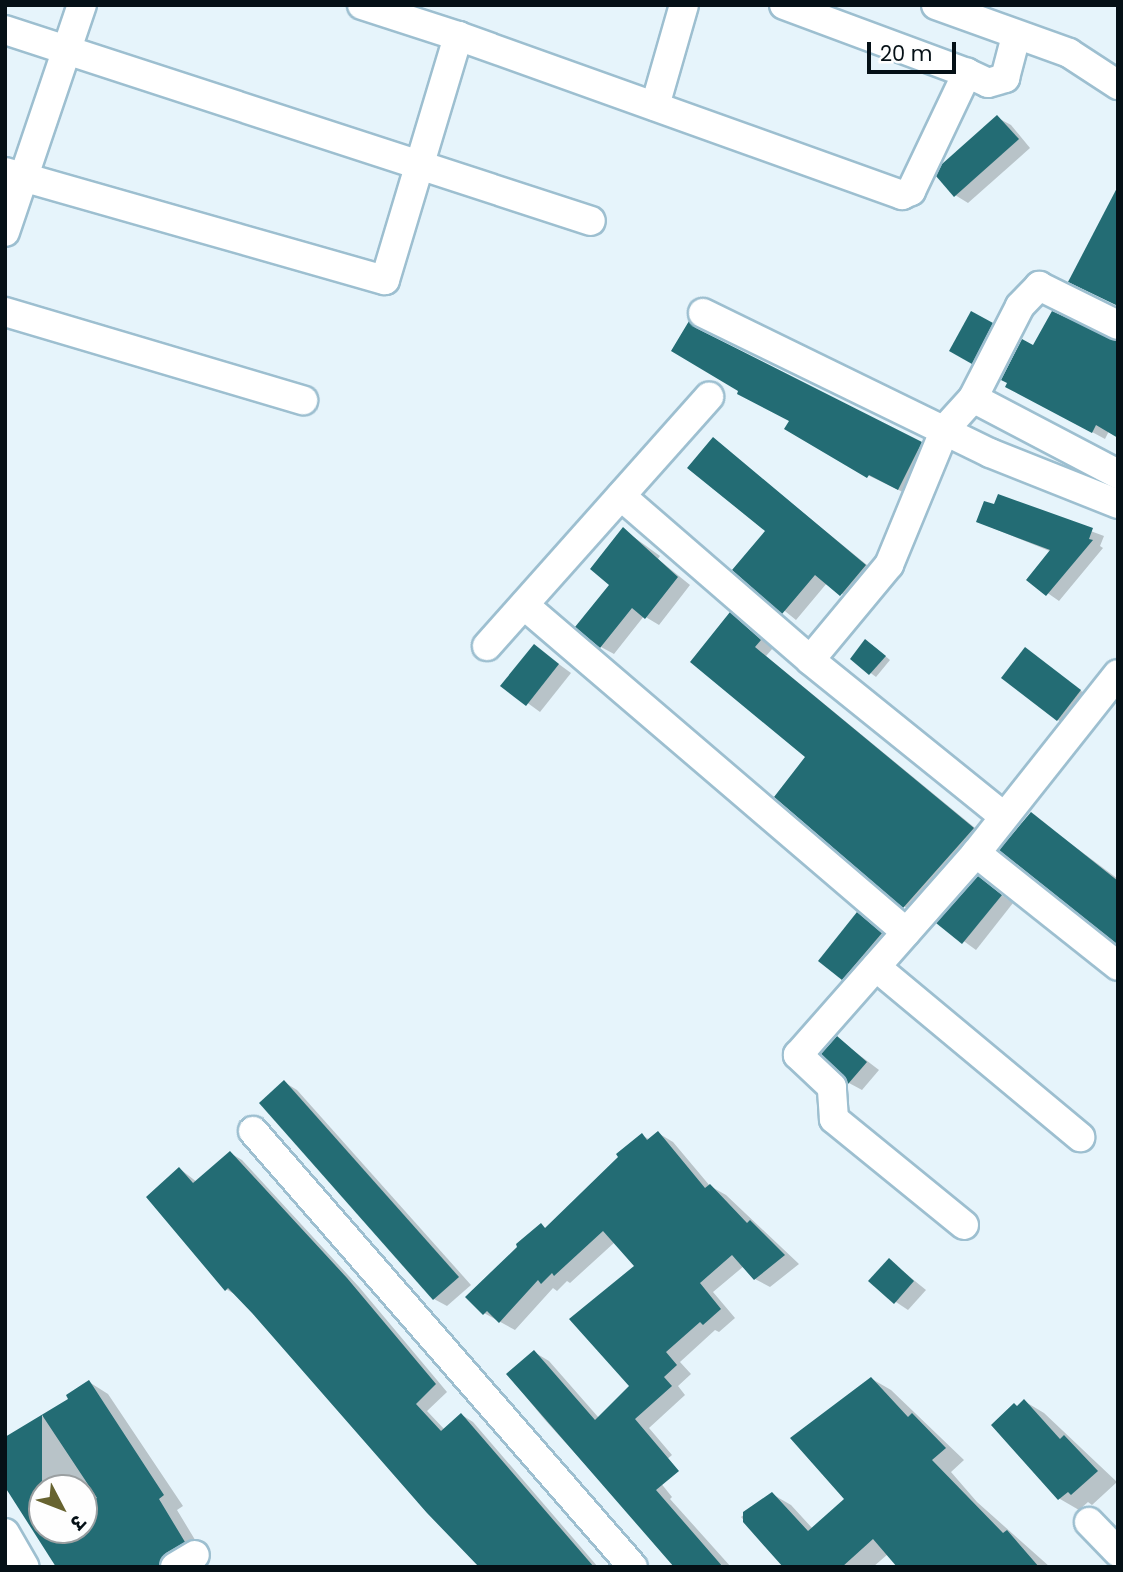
<!DOCTYPE html>
<meta charset="utf-8">
<style>
body{margin:0}
#map{position:relative;width:1123px;height:1572px;overflow:hidden;background:#e6f4fb;font-family:Poppins,"Noto Sans Devanagari",sans-serif}
div>[style]{position:absolute}
[style*='--x']{left:calc(var(--x)*1px);top:calc(var(--y)*1px);width:calc(var(--w)*1px);rotate:calc(var(--a)*1deg)}
.shadow>*{inset:0;background:#0003}
.building>*{inset:0;background:#236c74}
.roads{filter:drop-shadow(2px 0 #9dbfd0) drop-shadow(-2px 0 #9dbfd0) drop-shadow(0 2px #9dbfd0) drop-shadow(0 -2px #9dbfd0)}
.minor>*{height:28px;margin:-14px;padding:0 14px;transform-origin:14px;border-radius:14px;background:#fff}
span{translate:-50% -50%;white-space:nowrap;text-align:center;line-height:1.15;-webkit-text-stroke:5px #fefefe;paint-order:stroke}
.frame{position:absolute;inset:0;border:7px solid #051016;pointer-events:none}
.north{position:absolute;left:28px;top:1474px;width:70px;height:70px;box-sizing:border-box;background:#fefefe;border:2px solid #9a9fa1;border-radius:50%;rotate:132deg;font-size:19px;font-weight:700;line-height:28px;text-align:center;color:#051016}
.north::after{content:'';display:block;margin:auto;width:24px;height:32px;background:#676330;clip-path:polygon(50% 0,100% 100%,50% 72%,0 100%)}
.scale{position:absolute;left:867px;top:42px;width:89px;height:32px;box-sizing:border-box;border:4px solid #051016;border-top:0;padding-left:9px;font-size:21px;line-height:24px;white-space:nowrap;color:#051016;-webkit-text-stroke:5px #fefefe;paint-order:stroke}
</style>
<div id="map">
<div class="shadow">
<i style="clip-path:polygon(998px 118px,1011px 125px,1030px 148px,968px 203px,955px 195px)"></i>
<i style="clip-path:polygon(972px 314px,1004px 332px,985px 370px,951px 351px)"></i>
<i style="clip-path:polygon(689px 323px,707px 335px,934px 450px,911px 496px,859px 471px,791px 421px,741px 390px)"></i>
<i style="clip-path:polygon(1034px 347px,1109px 431px,1105px 439px,1020px 393px)"></i>
<i style="clip-path:polygon(713px 439px,878px 574px,854px 602px,827px 583px,796px 620px,734px 570px,767px 530px)"></i>
<i style="clip-path:polygon(999px 497px,1104px 536px,1100px 546px,1103px 548px,1059px 601px,1029px 580px,1052px 552px,978px 522px,995px 507px)"></i>
<i style="clip-path:polygon(624px 530px,660px 556px,658px 559px,690px 585px,659px 625px,644px 616px,614px 654px,601px 647px)"></i>
<i style="clip-path:polygon(730px 615px,773px 648px,766px 656px,986px 837px,917px 914px,905px 907px,776px 796px,808px 757px)"></i>
<i style="clip-path:polygon(872px 645px,890px 660px,876px 677px,852px 659px)"></i>
<i style="clip-path:polygon(534px 646px,571px 673px,540px 712px,503px 685px)"></i>
<i style="clip-path:polygon(1026px 650px,1092px 699px,1070px 727px,1058px 720px)"></i>
<i style="clip-path:polygon(1031px 814px,1118px 879px,1118px 942px)"></i>
<i style="clip-path:polygon(978px 878px,1013px 903px,976px 950px,939px 923px)"></i>
<i style="clip-path:polygon(858px 914px,893px 942px,856px 986px,843px 978px)"></i>
<i style="clip-path:polygon(837px 1038px,879px 1070px,862px 1090px,849px 1083px)"></i>
<i style="clip-path:polygon(284px 1082px,297px 1090px,471px 1285px,447px 1306px,434px 1299px)"></i>
<i style="clip-path:polygon(658px 1133px,673px 1142px,710px 1186px,726px 1195px,799px 1264px,770px 1287px,755px 1279px,744px 1266px,713px 1292px,735px 1318px,719px 1332px,715px 1330px,680px 1362px,691px 1374px,678px 1386px,685px 1395px,649px 1428px,672px 1455px,652px 1472px,672px 1497px,670px 1499px,731px 1567px,678px 1567px,545px 1420px,508px 1375px,534px 1352px,549px 1361px,599px 1418px,631px 1386px,636px 1266px,615px 1242px,570px 1283px,567px 1281px,557px 1291px,553px 1288px,515px 1330px,484px 1313px,541px 1226px,547px 1229px,642px 1135px,650px 1140px)"></i>
<i style="clip-path:polygon(230px 1153px,242px 1160px,359px 1287px,447px 1392px,427px 1411px,445px 1430px,462px 1415px,473px 1422px,598px 1567px,481px 1567px,239px 1297px,226px 1289px,180px 1169px,197px 1182px)"></i>
<i style="clip-path:polygon(889px 1260px,926px 1290px,908px 1310px,896px 1302px)"></i>
<i style="clip-path:polygon(872px 1379px,891px 1390px,964px 1460px,951px 1472px,977px 1502px,1050px 1567px,900px 1567px,888px 1554px,873px 1567px,785px 1567px,741px 1517px,772px 1494px,791px 1505px,813px 1529px,846px 1499px)"></i>
<i style="clip-path:polygon(evenodd,89px 1382px,108px 1394px,183px 1506px,177px 1510px,203px 1553px,184px 1567px,58px 1567px,5px 1486px,5px 1440px,70px 1399px,89px 1382px,42px 1488px,84px 1488px,84px 1530px,42px 1530px,42px 1488px)"></i>
<i style="clip-path:polygon(1024px 1401px,1044px 1413px,1117px 1482px,1092px 1505px,1088px 1502px,1079px 1510px,1060px 1499px,993px 1425px)"></i>
</div>
<div class="building">
<i style="clip-path:polygon(997px 115px,1019px 139px,954px 197px,936px 176px,942px 164px)"></i>
<i style="clip-path:polygon(1118px 186px,1118px 306px,1068px 282px)"></i>
<i style="clip-path:polygon(971px 311px,993px 323px,972px 364px,949px 351px)"></i>
<i style="clip-path:polygon(1052px 311px,1118px 341px,1118px 438px,1096px 425px,1092px 433px,1005px 387px,1007px 383px,1001px 380px,1022px 339px,1033px 345px)"></i>
<i style="clip-path:polygon(689px 321px,696px 328px,922px 442px,898px 490px,869px 475px,867px 478px,784px 429px,789px 421px,737px 394px,738px 391px,671px 351px)"></i>
<i style="clip-path:polygon(713px 437px,866px 565px,840px 596px,815px 575px,782px 614px,732px 570px,765px 531px,687px 468px)"></i>
<i style="clip-path:polygon(998px 494px,1093px 528px,1089px 539px,1093px 540px,1046px 596px,1026px 580px,1050px 550px,976px 522px,984px 501px,994px 504px)"></i>
<i style="clip-path:polygon(623px 527px,678px 577px,645px 619px,632px 608px,600px 648px,575px 627px,609px 585px,590px 569px)"></i>
<i style="clip-path:polygon(730px 612px,761px 640px,755px 647px,974px 828px,903px 908px,774px 797px,805px 757px,690px 662px)"></i>
<i style="clip-path:polygon(865px 639px,886px 656px,869px 675px,850px 659px)"></i>
<i style="clip-path:polygon(534px 644px,559px 664px,526px 706px,500px 686px)"></i>
<i style="clip-path:polygon(1025px 647px,1081px 690px,1057px 721px,1001px 678px)"></i>
<i style="clip-path:polygon(1031px 812px,1118px 881px,1118px 945px,999px 850px)"></i>
<i style="clip-path:polygon(978px 876px,1002px 895px,962px 944px,936px 923px)"></i>
<i style="clip-path:polygon(857px 912px,882px 933px,842px 980px,818px 961px)"></i>
<i style="clip-path:polygon(837px 1036px,867px 1062px,848px 1084px,843px 1075px,821px 1054px)"></i>
<i style="clip-path:polygon(284px 1080px,459px 1277px,433px 1300px,259px 1103px)"></i>
<i style="clip-path:polygon(658px 1131px,705px 1188px,710px 1184px,747px 1223px,750px 1220px,785px 1255px,754px 1280px,732px 1255px,700px 1283px,721px 1309px,703px 1325px,700px 1322px,666px 1352px,677px 1365px,664px 1377px,672px 1386px,635px 1419px,679px 1471px,656px 1490px,723px 1567px,674px 1567px,506px 1374px,534px 1350px,595px 1420px,629px 1386px,569px 1319px,634px 1266px,603px 1231px,554px 1276px,552px 1273px,541px 1284px,538px 1280px,499px 1323px,487px 1311px,483px 1315px,465px 1297px,517px 1247px,516px 1244px,541px 1223px,545px 1228px,618px 1157px,616px 1154px,642px 1133px,647px 1140px)"></i>
<i style="clip-path:polygon(230px 1151px,347px 1278px,436px 1384px,416px 1404px,441px 1431px,461px 1413px,594px 1567px,479px 1567px,427px 1513px,252px 1313px,228px 1288px,225px 1291px,146px 1197px,179px 1167px,193px 1183px)"></i>
<i style="clip-path:polygon(889px 1258px,914px 1281px,894px 1304px,868px 1281px)"></i>
<i style="clip-path:polygon(871px 1377px,908px 1417px,912px 1413px,946px 1448px,932px 1460px,1003px 1533px,1007px 1530px,1039px 1567px,897px 1567px,873px 1539px,842px 1567px,783px 1567px,743px 1522px,743px 1512px,772px 1492px,808px 1531px,844px 1499px,790px 1438px)"></i>
<i style="clip-path:polygon(evenodd,89px 1380px,164px 1495px,159px 1499px,185px 1542px,166px 1553px,158px 1567px,56px 1567px,5px 1487px,5px 1437px,68px 1399px,66px 1395px,89px 1380px,42px 1415px,97px 1498px,84px 1505px,84px 1530px,42px 1532px,42px 1415px)"></i>
<i style="clip-path:polygon(1024px 1399px,1060px 1439px,1064px 1435px,1098px 1471px,1071px 1495px,1068px 1492px,1058px 1500px,991px 1425px,1014px 1403px,1017px 1406px)"></i>
</div>
<div class="roads">
<div class="minor">
<i style="--x:362;--y:5;--w:101;--a:17.9"></i>
<i style="--x:458;--y:36;--w:472;--a:19.7"></i>
<i style="--x:902;--y:195;--w:10;--a:-24"></i>
<i style="--x:911;--y:191;--w:131;--a:-64.6"></i>
<i style="--x:784;--y:5;--w:195;--a:20.4"></i>
<i style="--x:967;--y:73;--w:23;--a:25"></i>
<i style="--x:988;--y:83;--w:18;--a:-16"></i>
<i style="--x:1005;--y:78;--w:43;--a:-75.3"></i>
<i style="--x:936;--y:5;--w:141;--a:19.8"></i>
<i style="--x:1069;--y:53;--w:59;--a:33.1"></i>
<i style="--x:5;--y:30;--w:616;--a:18.05"></i>
<i style="--x:655;--y:106;--w:105;--a:-74"></i>
<i style="--x:5;--y:172;--w:395;--a:15.9"></i>
<i style="--x:385;--y:280;--w:255;--a:-73.3"></i>
<i style="--x:5;--y:232;--w:240;--a:-71.3"></i>
<i style="--x:5;--y:312;--w:311;--a:16.5"></i>
<i style="--x:703;--y:313;--w:319;--a:26"></i>
<i style="--x:990;--y:453;--w:138;--a:21.7"></i>
<i style="--x:973;--y:398;--w:164;--a:27.7"></i>
<i style="--x:621;--y:496;--w:250;--a:40.9"></i>
<i style="--x:810;--y:660;--w:248;--a:38.9"></i>
<i style="--x:524;--y:605;--w:503;--a:40.56"></i>
<i style="--x:487;--y:646;--w:334;--a:-48.3"></i>
<i style="--x:810;--y:660;--w:124;--a:-50.3"></i>
<i style="--x:889;--y:565;--w:147;--a:-67.6"></i>
<i style="--x:945;--y:429;--w:42;--a:-47.9"></i>
<i style="--x:973;--y:398;--w:103;--a:-62.9"></i>
<i style="--x:1020;--y:306;--w:28;--a:-46"></i>
<i style="--x:1039;--y:286;--w:88;--a:26.3"></i>
<i style="--x:976;--y:853;--w:181;--a:38.5"></i>
<i style="--x:876;--y:967;--w:266;--a:39.8"></i>
<i style="--x:253;--y:1131;--w:578;--a:48.93"></i>
<i style="--x:964;--y:1225;--w:168;--a:-140.8"></i>
<i style="--x:834;--y:1119;--w:32;--a:-94"></i>
<i style="--x:832;--y:1087;--w:47;--a:-136.7"></i>
<i style="--x:798;--y:1055;--w:269;--a:-48.6"></i>
<i style="--x:976;--y:853;--w:228;--a:-51.6"></i>
<i style="--x:1089;--y:1522;--w:42;--a:46"></i>
<i style="--x:5;--y:1533;--w:39;--a:60"></i>
<i style="--x:175;--y:1567;--w:23;--a:-31"></i>
</div>
</div>
<div class="frame"></div>
<div class="north">उ</div>
<div class="scale">20 m</div>
</div>
